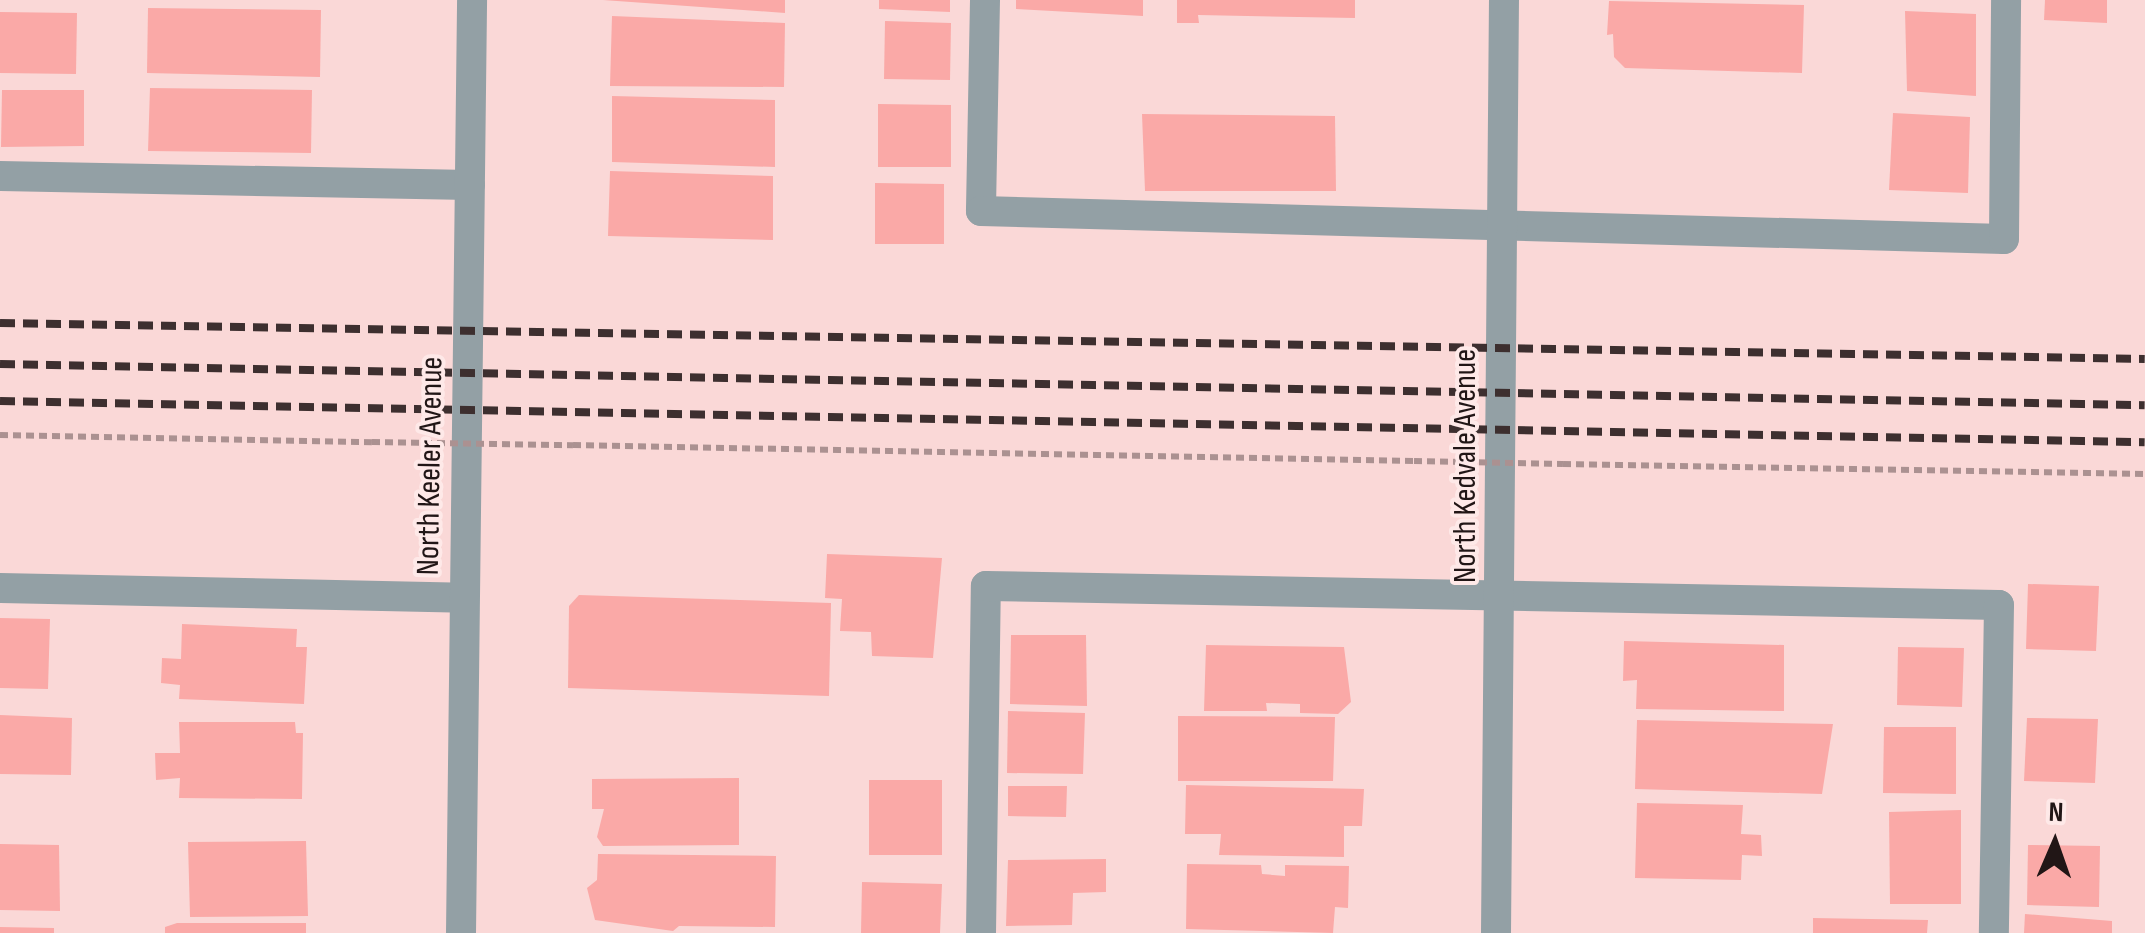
<!DOCTYPE html>
<style>
body{margin:0}
#map{position:relative;width:2145px;height:933px;overflow:hidden;background:#fad8d7;font-family:"Sofia Sans Condensed",sans-serif}
div>[style]{position:absolute}
[style*='--x']{left:calc(var(--x)*1px);top:calc(var(--y)*1px);width:calc(var(--w)*1px);rotate:calc(var(--a)*1deg)}
.building>*{inset:0;background:#faa9a7}
.path>*{height:6px;margin-top:-3px;transform-origin:0;background:repeating-linear-gradient(90deg,#ab9191 0 8px,transparent 0 13px)}
.minor>*{height:30px;margin:-15px;padding:0 15px;transform-origin:15px;border-radius:15px;background:#93a0a5}
.rail>*{height:8px;margin-top:-4px;transform-origin:0;background:repeating-linear-gradient(90deg,#3d2f2f 0 15px,transparent 0 23px)}
.path-bridge>*{height:6px;margin-top:-3px;transform-origin:0;background:repeating-linear-gradient(90deg,#ab9191 0 8px,transparent 0 13px)}
span{translate:-50% -50%;white-space:nowrap;text-align:center;line-height:1.15;-webkit-text-stroke:8px #fee9e8;paint-order:stroke}
.street-label{font-size:32px;color:#211616}
.north{position:absolute;left:2005px;top:793px;width:100px;height:100px;-webkit-text-stroke:8px #fee9e8;paint-order:stroke;rotate:2deg;font-size:28px;font-weight:700;line-height:40px;text-align:center;color:#211616}
.north::after{content:'';display:block;margin:auto;width:35px;height:45px;background:#211616;clip-path:polygon(50% 0,100% 100%,50% 72%,0 100%)}
</style>
<div id="map">
<div class="building">
<i style="clip-path:polygon(603px 0,785px 0,785px 13px)"></i>
<i style="clip-path:polygon(879px 0,950px 0,950px 12px,879px 9px)"></i>
<i style="clip-path:polygon(1016px 0,1143px 0,1143px 16px,1016px 9px)"></i>
<i style="clip-path:polygon(1177px 0,1355px 0,1355px 18px,1198px 15px,1199px 23px,1177px 23px)"></i>
<i style="clip-path:polygon(2045px 0,2107px 0,2107px 23px,2044px 20px)"></i>
<i style="clip-path:polygon(1609px 1px,1804px 5px,1802px 73px,1625px 68px,1614px 57px,1613px 34px,1607px 35px)"></i>
<i style="clip-path:polygon(148px 8px,321px 10px,320px 77px,147px 73px)"></i>
<i style="clip-path:polygon(1905px 11px,1976px 14px,1976px 96px,1907px 91px)"></i>
<i style="clip-path:polygon(0 12px,77px 13px,76px 74px,0 73px)"></i>
<i style="clip-path:polygon(612px 16px,785px 23px,784px 87px,610px 86px)"></i>
<i style="clip-path:polygon(885px 21px,951px 23px,950px 80px,884px 79px)"></i>
<i style="clip-path:polygon(150px 88px,312px 90px,311px 153px,148px 151px)"></i>
<i style="clip-path:polygon(2px 90px,84px 90px,84px 146px,1px 147px)"></i>
<i style="clip-path:polygon(612px 96px,775px 100px,775px 167px,612px 162px)"></i>
<i style="clip-path:polygon(878px 104px,951px 105px,951px 167px,878px 167px)"></i>
<i style="clip-path:polygon(1893px 113px,1970px 117px,1968px 193px,1889px 190px)"></i>
<i style="clip-path:polygon(1142px 114px,1335px 116px,1336px 191px,1145px 191px)"></i>
<i style="clip-path:polygon(610px 171px,773px 176px,773px 240px,608px 236px)"></i>
<i style="clip-path:polygon(875px 183px,944px 184px,944px 244px,875px 244px)"></i>
<i style="clip-path:polygon(827px 554px,942px 558px,933px 658px,872px 656px,871px 632px,840px 631px,842px 599px,825px 598px)"></i>
<i style="clip-path:polygon(2028px 584px,2099px 586px,2096px 651px,2026px 649px)"></i>
<i style="clip-path:polygon(579px 595px,831px 603px,829px 696px,568px 688px,569px 606px)"></i>
<i style="clip-path:polygon(0 618px,50px 619px,48px 689px,0 688px)"></i>
<i style="clip-path:polygon(182px 624px,297px 629px,296px 647px,307px 647px,304px 704px,179px 699px,180px 685px,161px 683px,162px 658px,181px 659px)"></i>
<i style="clip-path:polygon(1011px 635px,1086px 635px,1087px 706px,1010px 704px)"></i>
<i style="clip-path:polygon(1624px 641px,1784px 645px,1784px 711px,1636px 709px,1637px 680px,1623px 681px)"></i>
<i style="clip-path:polygon(1206px 645px,1344px 647px,1351px 702px,1338px 714px,1300px 713px,1300px 704px,1266px 703px,1267px 711px,1204px 711px)"></i>
<i style="clip-path:polygon(1898px 647px,1964px 648px,1962px 707px,1897px 705px)"></i>
<i style="clip-path:polygon(1008px 711px,1085px 713px,1083px 774px,1007px 773px)"></i>
<i style="clip-path:polygon(0 715px,72px 718px,71px 775px,0 774px)"></i>
<i style="clip-path:polygon(1178px 716px,1335px 717px,1333px 781px,1178px 781px)"></i>
<i style="clip-path:polygon(2027px 718px,2098px 719px,2095px 783px,2024px 781px)"></i>
<i style="clip-path:polygon(1637px 720px,1833px 724px,1822px 794px,1635px 789px)"></i>
<i style="clip-path:polygon(179px 722px,295px 722px,296px 733px,303px 733px,302px 799px,179px 798px,180px 778px,156px 780px,155px 753px,180px 753px)"></i>
<i style="clip-path:polygon(1884px 727px,1956px 727px,1956px 794px,1883px 793px)"></i>
<i style="clip-path:polygon(739px 778px,739px 845px,603px 846px,597px 837px,604px 809px,592px 809px,592px 779px)"></i>
<i style="clip-path:polygon(869px 780px,942px 780px,942px 855px,869px 855px)"></i>
<i style="clip-path:polygon(1186px 785px,1364px 789px,1362px 826px,1344px 826px,1344px 857px,1219px 855px,1221px 834px,1185px 834px)"></i>
<i style="clip-path:polygon(1008px 786px,1067px 786px,1066px 817px,1008px 816px)"></i>
<i style="clip-path:polygon(1637px 803px,1743px 805px,1741px 834px,1761px 835px,1762px 856px,1742px 855px,1741px 880px,1635px 878px)"></i>
<i style="clip-path:polygon(1961px 810px,1961px 904px,1890px 904px,1889px 812px)"></i>
<i style="clip-path:polygon(306px 841px,308px 916px,190px 917px,188px 842px)"></i>
<i style="clip-path:polygon(0 844px,59px 845px,60px 911px,0 910px)"></i>
<i style="clip-path:polygon(2028px 845px,2100px 846px,2099px 907px,2027px 905px)"></i>
<i style="clip-path:polygon(598px 854px,776px 856px,775px 927px,679px 926px,673px 931px,595px 920px,587px 888px,597px 880px)"></i>
<i style="clip-path:polygon(1106px 859px,1106px 892px,1073px 893px,1072px 925px,1006px 926px,1008px 860px)"></i>
<i style="clip-path:polygon(1187px 864px,1261px 865px,1262px 874px,1285px 876px,1285px 865px,1349px 866px,1348px 908px,1335px 907px,1333px 933px,1186px 929px)"></i>
<i style="clip-path:polygon(862px 882px,942px 884px,940px 933px,861px 933px)"></i>
<i style="clip-path:polygon(2025px 914px,2112px 921px,2112px 933px,2024px 933px)"></i>
<i style="clip-path:polygon(1813px 918px,1928px 920px,1927px 933px,1813px 933px)"></i>
<i style="clip-path:polygon(177px 923px,306px 923px,306px 933px,165px 933px,165px 927px)"></i>
<i style="clip-path:polygon(0 927px,54px 928px,54px 933px,0 933px)"></i>
</div>
<div class="path">
<i style="--x:0;--y:435;--w:372;--a:1.1"></i>
<i style="--x:573;--y:445;--w:841;--a:1.09"></i>
<i style="--x:1563;--y:464;--w:582;--a:0.98"></i>
</div>
<div class="minor">
<i style="--x:985;--y:0;--w:211;--a:91.1"></i>
<i style="--x:981;--y:211;--w:1023;--a:1.57"></i>
<i style="--x:2004;--y:239;--w:239;--a:-89.5"></i>
<i style="--x:0;--y:176;--w:470;--a:1.1"></i>
<i style="--x:0;--y:588;--w:464;--a:1.2"></i>
<i style="--x:461;--y:933;--w:933;--a:-89.32"></i>
<i style="--x:981;--y:933;--w:347;--a:-89.2"></i>
<i style="--x:986;--y:586;--w:1013;--a:1.07"></i>
<i style="--x:1999;--y:605;--w:328;--a:90.9"></i>
<i style="--x:1496;--y:933;--w:933;--a:-89.51"></i>
</div>
<div class="rail">
<i style="--x:0;--y:323;--w:2145;--a:0.96"></i>
<i style="--x:0;--y:364;--w:2145;--a:1.1"></i>
<i style="--x:0;--y:401;--w:2145;--a:1.1"></i>
</div>
<div class="path-bridge">
<i style="--x:372;--y:442;--w:201;--a:0.9"></i>
<i style="--x:1414;--y:461;--w:149;--a:1.2"></i>
</div>
<div class="street-label">
<span style="left:431px;top:466px;rotate:-89deg">North Keeler Avenue</span>
<span style="left:1466px;top:466px;rotate:-90deg">North Kedvale Avenue</span>
</div>
<div class="north">N</div>
</div>
